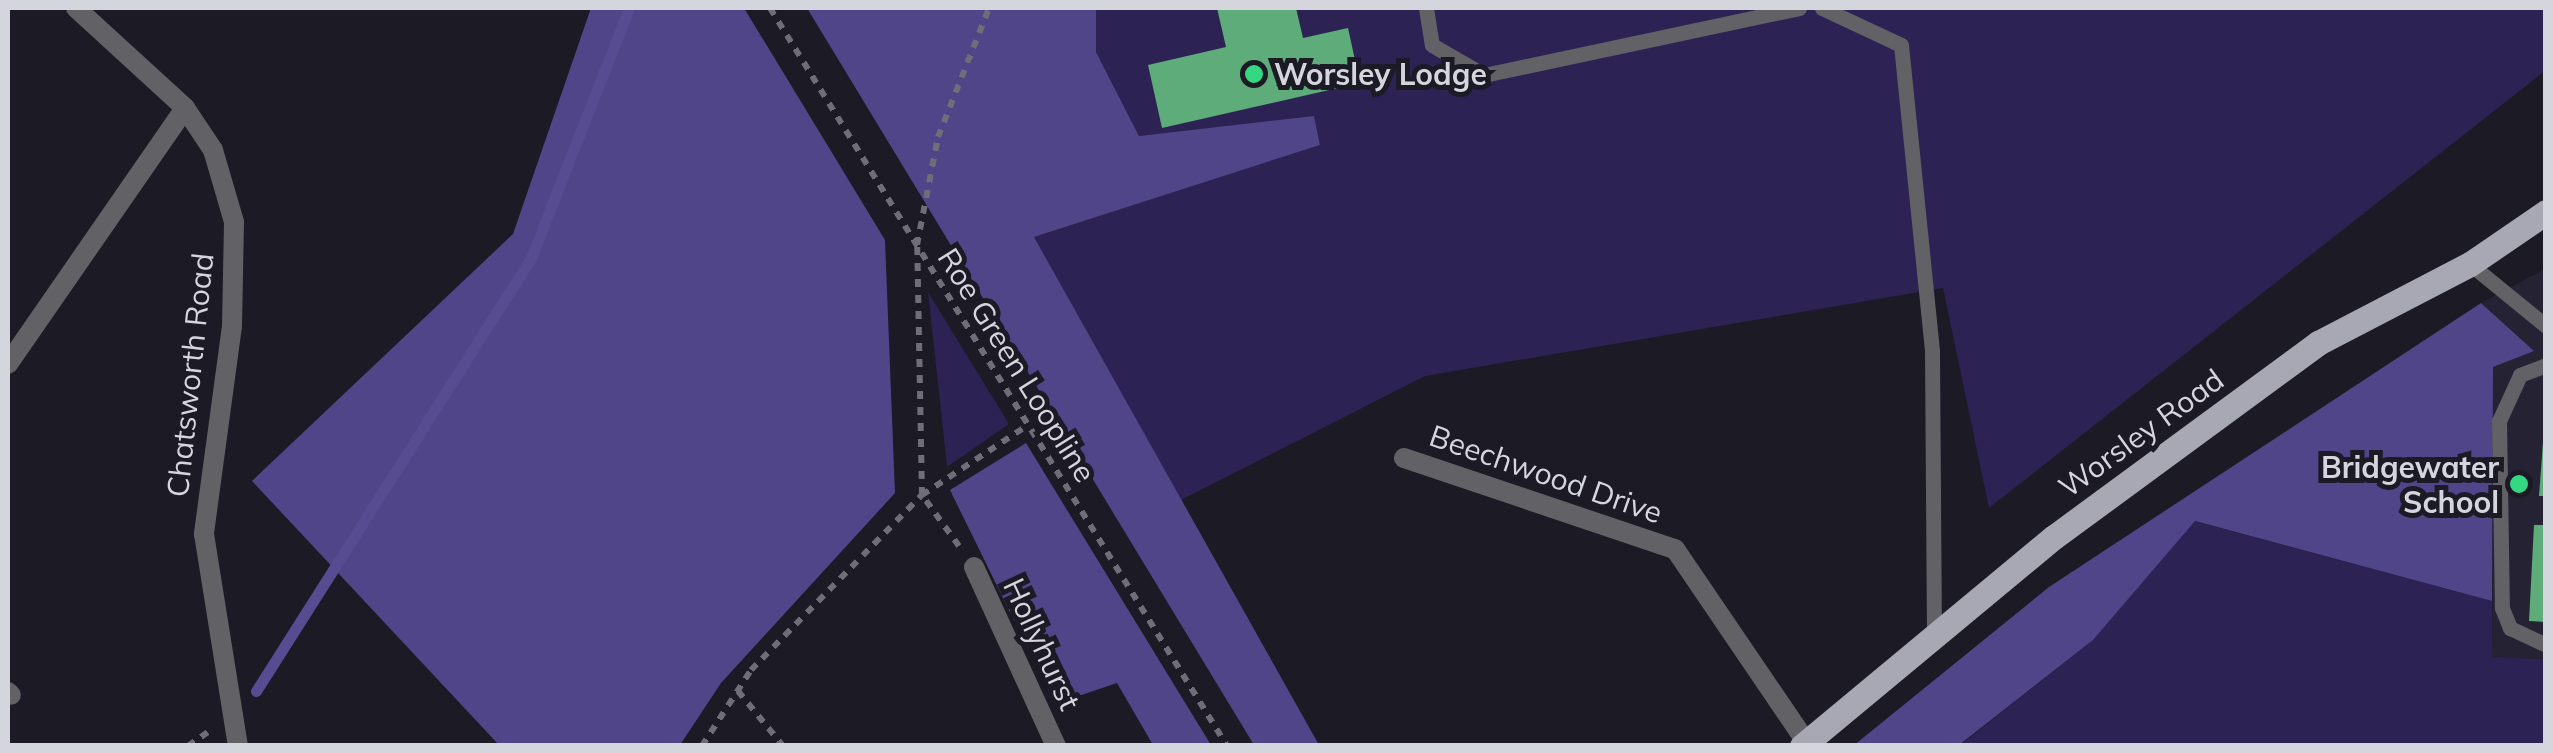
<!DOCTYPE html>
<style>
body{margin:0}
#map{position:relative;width:2553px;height:753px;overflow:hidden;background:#1b1a25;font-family:Mulish,sans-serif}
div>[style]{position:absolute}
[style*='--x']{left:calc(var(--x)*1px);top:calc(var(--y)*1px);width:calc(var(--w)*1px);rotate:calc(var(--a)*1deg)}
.built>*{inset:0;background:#242233}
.green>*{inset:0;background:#2c2254}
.forest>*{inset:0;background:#504588}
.stream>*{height:11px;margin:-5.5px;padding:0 5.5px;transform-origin:5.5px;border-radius:5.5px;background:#574c91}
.building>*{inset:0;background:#5dac7a}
.path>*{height:6px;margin-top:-3px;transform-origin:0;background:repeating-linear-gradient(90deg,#6f6e78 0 8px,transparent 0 16px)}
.lane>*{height:15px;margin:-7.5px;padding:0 7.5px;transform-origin:7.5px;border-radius:7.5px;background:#616166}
.street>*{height:20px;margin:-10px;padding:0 10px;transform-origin:10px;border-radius:10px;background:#616166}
.primary>*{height:25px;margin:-12.5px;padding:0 12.5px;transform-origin:12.5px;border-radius:12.5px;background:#a8a7b4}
.dots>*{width:28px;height:28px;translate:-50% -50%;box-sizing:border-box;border:5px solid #1b1a25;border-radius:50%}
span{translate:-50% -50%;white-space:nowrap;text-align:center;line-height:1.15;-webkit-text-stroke:10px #1b1a25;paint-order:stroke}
.poi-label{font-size:30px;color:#d5d5dd;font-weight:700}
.left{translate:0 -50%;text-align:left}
.right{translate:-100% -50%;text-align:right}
.street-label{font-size:30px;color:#d5d5dd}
.frame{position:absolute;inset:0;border:10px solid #d5d5dd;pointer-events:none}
</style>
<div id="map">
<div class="built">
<i style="clip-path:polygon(2545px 269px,2545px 659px,2492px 658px,2493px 367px,2533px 350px,2481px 303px)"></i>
</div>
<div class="green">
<i style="clip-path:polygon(1096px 8px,2545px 8px,2545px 71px,1989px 508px,1943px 288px,1425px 376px,1181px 500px,1034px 237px,1320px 145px,1314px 117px,1139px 136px,1096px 52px)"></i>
<i style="clip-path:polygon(928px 292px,1009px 424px,947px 467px,947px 466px)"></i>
<i style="clip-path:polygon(2194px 521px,2492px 601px,2492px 657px,2545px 659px,2545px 745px,1959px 746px,2093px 640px)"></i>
</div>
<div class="forest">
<i style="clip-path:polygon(591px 8px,744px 8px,885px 240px,895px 493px,721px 683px,680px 745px,499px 745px,252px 481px,513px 234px)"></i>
<i style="clip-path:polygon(807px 8px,1096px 8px,1096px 52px,1139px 136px,1314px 116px,1320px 145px,1034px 237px,1319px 745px,1254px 745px)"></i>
<i style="clip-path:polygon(2481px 303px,2534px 351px,2493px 367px,2492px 601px,2195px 521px,2093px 640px,1959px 745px,1853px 746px,2049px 587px)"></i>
<i style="clip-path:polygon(1026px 443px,1211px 745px,1153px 745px,1117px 683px,1055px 704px,950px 490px)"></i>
</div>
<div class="stream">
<i style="--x:256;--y:691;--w:513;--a:-57.58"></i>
<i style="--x:531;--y:258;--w:269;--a:-68.6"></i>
</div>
<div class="building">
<i style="clip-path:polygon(1217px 8px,1296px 8px,1303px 38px,1348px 28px,1360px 83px,1162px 128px,1148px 65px,1226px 47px)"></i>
<i style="clip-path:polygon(2543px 442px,2546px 442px,2546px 496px,2539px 496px)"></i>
<i style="clip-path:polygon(2534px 525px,2546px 525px,2546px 622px,2529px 621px)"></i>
</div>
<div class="path">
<i style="--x:770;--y:8;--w:868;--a:58.23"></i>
<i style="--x:959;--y:546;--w:63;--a:-126"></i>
<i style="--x:922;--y:495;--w:250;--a:-91.1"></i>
<i style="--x:917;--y:245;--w:110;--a:-79"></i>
<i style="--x:938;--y:137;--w:139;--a:-68.4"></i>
<i style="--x:738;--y:691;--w:71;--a:50.7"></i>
<i style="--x:188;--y:746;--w:24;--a:-35"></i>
<i style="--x:702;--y:746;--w:90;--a:-57.2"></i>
<i style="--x:751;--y:670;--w:245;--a:-45.7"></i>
<i style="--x:922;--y:495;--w:127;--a:-33.4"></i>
</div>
<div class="lane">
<i style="--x:1426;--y:8;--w:37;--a:81"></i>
<i style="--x:1432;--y:45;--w:60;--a:30"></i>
<i style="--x:1484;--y:75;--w:322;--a:-12"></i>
<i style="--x:1822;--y:8;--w:87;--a:25.1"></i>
<i style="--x:1901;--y:45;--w:308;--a:84.2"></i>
<i style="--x:1932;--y:351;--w:285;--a:89.6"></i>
<i style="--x:2470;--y:264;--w:98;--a:39.2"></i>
<i style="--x:2546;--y:365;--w:28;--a:159"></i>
<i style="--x:2520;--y:375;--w:51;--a:114.5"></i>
<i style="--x:2499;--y:421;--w:187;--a:89.1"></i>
<i style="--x:2502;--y:608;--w:22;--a:68"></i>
<i style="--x:2510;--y:628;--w:40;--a:25"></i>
</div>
<div class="street">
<i style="--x:76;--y:8;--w:148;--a:42.5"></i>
<i style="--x:185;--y:108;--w:50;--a:56.3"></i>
<i style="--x:213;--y:150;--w:75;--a:73.7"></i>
<i style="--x:234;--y:222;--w:104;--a:91.1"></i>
<i style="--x:232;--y:326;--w:210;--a:97.7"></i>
<i style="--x:204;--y:534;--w:215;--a:80.9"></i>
<i style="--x:8;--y:364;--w:311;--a:-55.3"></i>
<i style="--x:1404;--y:458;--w:286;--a:18.6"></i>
<i style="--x:1675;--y:549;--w:233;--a:55.8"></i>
<i style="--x:974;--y:567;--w:197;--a:65.4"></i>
<i style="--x:8;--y:692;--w:4;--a:45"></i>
</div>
<div class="primary">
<i style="--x:1802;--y:746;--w:327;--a:-39.7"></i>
<i style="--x:2054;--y:537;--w:328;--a:-36.3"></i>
<i style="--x:2318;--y:343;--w:171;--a:-27.5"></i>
<i style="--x:2470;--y:264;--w:92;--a:-34.4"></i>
</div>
<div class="dots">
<i style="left:1254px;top:74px;background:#34d881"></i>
<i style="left:2519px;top:484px;background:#34d881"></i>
</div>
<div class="poi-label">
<span class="left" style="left:1274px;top:74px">Worsley Lodge</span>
<span class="right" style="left:2499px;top:484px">Bridgewater<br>School</span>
</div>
<div class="street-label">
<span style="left:1017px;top:365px;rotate:58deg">Roe Green Loopline</span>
<span style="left:190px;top:375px;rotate:-84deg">Chatsworth Road</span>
<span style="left:2141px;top:433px;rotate:-36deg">Worsley Road</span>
<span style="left:1546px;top:474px;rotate:19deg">Beechwood Drive</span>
<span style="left:1042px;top:644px;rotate:65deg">Hollyhurst</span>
</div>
<div class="frame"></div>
</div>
